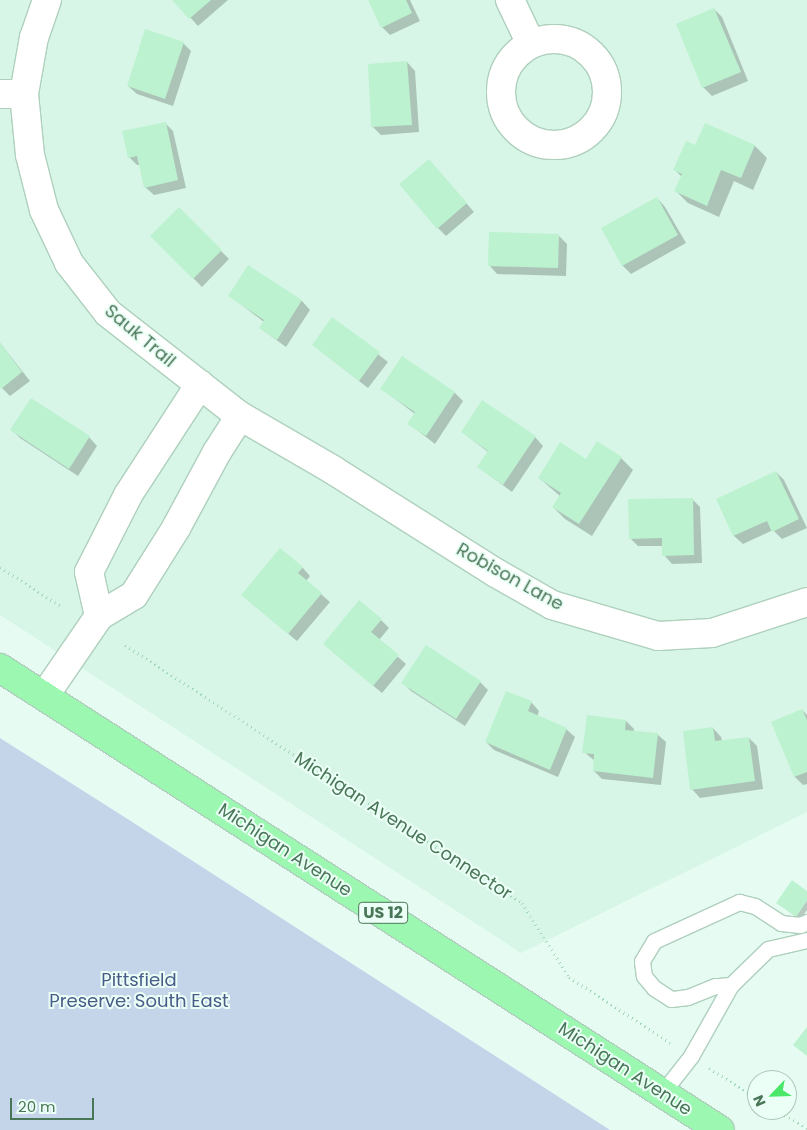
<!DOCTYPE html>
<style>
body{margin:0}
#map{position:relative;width:807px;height:1130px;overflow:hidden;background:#e6fcf3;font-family:Poppins,sans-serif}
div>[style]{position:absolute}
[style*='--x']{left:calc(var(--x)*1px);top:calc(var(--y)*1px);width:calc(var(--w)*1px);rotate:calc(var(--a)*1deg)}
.residential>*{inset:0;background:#d7f6e7}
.green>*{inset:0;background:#c4d5ea}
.shadow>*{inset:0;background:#0003}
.building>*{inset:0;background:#bdf2d0}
.path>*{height:3px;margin-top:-1.5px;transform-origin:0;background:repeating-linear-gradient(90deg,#a0d7b4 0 1px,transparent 0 5px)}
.roads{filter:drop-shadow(1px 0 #aed0bc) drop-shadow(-1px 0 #aed0bc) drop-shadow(0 1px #aed0bc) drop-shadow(0 -1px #aed0bc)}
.lane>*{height:15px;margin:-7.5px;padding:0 7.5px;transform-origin:7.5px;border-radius:7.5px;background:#fff}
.street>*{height:28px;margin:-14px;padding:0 14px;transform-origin:14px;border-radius:14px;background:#fff}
.street>.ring{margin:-14px;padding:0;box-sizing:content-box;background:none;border:28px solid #fff;border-radius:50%}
.highway>*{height:28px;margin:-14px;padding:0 14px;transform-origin:14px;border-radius:14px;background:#9cf7b1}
span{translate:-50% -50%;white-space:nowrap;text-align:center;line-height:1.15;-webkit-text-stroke:4px #ecfff7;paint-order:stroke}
.shield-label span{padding:1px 4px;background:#ecfff7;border:1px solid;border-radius:4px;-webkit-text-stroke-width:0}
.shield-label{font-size:16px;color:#4a7658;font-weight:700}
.street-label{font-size:18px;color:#4a7658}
.park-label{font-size:18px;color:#475d88}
.north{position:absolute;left:747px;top:1070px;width:50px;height:50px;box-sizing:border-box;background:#ecfff7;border:1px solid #abc8b7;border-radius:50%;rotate:246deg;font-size:14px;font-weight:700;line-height:20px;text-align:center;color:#4a7658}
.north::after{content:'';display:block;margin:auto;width:18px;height:22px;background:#4ae768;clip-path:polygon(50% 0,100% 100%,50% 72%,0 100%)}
.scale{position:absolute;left:10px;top:1098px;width:84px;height:22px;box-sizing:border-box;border:2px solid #4a7658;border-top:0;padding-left:6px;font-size:15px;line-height:18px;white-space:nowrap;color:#4a7658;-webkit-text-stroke:4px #ecfff7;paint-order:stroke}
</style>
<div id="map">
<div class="residential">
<i style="clip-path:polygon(0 0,807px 0,807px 812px,521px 953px,0 615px)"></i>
</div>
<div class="green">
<i style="clip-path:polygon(0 738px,126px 818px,610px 1130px,0 1130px)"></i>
</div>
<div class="shadow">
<i style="clip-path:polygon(174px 0,228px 0,198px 26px)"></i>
<i style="clip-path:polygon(369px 0,410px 0,420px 21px,390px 35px,382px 27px)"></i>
<i style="clip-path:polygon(714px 9px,722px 17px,748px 81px,712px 96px,703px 87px,677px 24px)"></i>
<i style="clip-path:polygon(183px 43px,191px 51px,173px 106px,137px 94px,128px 86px)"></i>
<i style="clip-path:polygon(407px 62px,415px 71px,419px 132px,381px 135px,373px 127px)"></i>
<i style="clip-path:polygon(165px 123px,173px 131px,186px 188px,154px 195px,145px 187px,140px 165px,137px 165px,129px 157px)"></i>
<i style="clip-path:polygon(705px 125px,755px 146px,767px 158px,753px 190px,734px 181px,719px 217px,688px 203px,676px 191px,682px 177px,675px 170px,696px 146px)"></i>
<i style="clip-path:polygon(429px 160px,474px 212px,446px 236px,438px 228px)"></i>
<i style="clip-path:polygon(657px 198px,665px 207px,686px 243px,631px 274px,623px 266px,602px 229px)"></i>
<i style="clip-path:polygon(179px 209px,229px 259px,202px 287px,152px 236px)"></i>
<i style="clip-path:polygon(559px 236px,567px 244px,566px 276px,497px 274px,489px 265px)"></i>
<i style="clip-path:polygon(249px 267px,302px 301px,310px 310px,286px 347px,260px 328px,264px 322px,230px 296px)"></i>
<i style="clip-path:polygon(333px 319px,388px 362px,368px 388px,313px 345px)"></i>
<i style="clip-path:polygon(0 343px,30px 381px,10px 396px,0 386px)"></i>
<i style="clip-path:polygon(402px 358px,455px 393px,463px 401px,435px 444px,409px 424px,415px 414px,382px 389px)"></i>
<i style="clip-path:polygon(31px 399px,89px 437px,97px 446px,78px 476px,20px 438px,11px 429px)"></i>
<i style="clip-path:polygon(462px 432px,535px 437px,543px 446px,512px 492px,478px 467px,488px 452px)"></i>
<i style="clip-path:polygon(621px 458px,633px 470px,592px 536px,565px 519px,553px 507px,560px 496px,539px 478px,586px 460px)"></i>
<i style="clip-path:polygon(776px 472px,784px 480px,807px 528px,782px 539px,773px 530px,743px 544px,734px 536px,717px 500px)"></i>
<i style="clip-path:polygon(692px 499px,700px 507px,702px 563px,672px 564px,664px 555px,663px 546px,638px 546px,630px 538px)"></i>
<i style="clip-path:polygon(302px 567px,310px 576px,306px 581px,330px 602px,297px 641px,251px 603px)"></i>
<i style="clip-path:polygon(381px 620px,389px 628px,379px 640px,406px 664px,382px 693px,333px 652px)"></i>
<i style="clip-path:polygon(426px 647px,480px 682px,488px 690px,465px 726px,411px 691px,403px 683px)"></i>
<i style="clip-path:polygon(531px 702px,539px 711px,537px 717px,566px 729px,575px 737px,558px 777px,494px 750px,486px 742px)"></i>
<i style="clip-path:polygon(802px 710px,807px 715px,807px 784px,803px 785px,795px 777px,773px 722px)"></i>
<i style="clip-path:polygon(626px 721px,634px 729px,634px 732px,657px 734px,666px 742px,661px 785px,602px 779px,594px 771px,595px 761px,584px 752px)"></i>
<i style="clip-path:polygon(713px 728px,721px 737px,722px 741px,749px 738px,757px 746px,763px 789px,700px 798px,692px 789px)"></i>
<i style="clip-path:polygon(807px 893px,807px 910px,800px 920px,778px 903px)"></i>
</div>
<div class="building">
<i style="clip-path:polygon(172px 0,211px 0,189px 19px)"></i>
<i style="clip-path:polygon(368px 0,406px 0,412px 13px,381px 28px)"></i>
<i style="clip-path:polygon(714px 8px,741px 72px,702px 88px,676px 24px)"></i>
<i style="clip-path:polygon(145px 29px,184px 42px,165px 99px,127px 86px)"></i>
<i style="clip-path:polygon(407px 61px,412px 125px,371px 127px,368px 64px)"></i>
<i style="clip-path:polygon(166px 122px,178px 180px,144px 188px,137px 156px,128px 158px,122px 131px)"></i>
<i style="clip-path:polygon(705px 123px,755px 145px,741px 178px,721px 170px,707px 206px,674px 191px,682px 174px,673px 170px,686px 141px,695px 145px)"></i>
<i style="clip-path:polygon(429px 159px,467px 203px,437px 229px,399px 184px)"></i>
<i style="clip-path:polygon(657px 197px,678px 235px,622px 266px,601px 228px)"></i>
<i style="clip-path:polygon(179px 207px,222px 250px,193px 279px,150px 236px)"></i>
<i style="clip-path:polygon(489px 232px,559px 234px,558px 268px,488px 266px)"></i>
<i style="clip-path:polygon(248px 265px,302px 300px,277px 340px,259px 328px,264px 320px,228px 296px)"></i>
<i style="clip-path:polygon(332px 317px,380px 352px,359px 381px,312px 345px)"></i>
<i style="clip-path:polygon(0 343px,22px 372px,1px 389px,0 387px)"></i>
<i style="clip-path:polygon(402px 356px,455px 392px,426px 436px,407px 424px,415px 412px,380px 389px)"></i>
<i style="clip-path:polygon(31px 398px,90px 436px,69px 469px,10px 430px)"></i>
<i style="clip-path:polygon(482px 400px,536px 436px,503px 485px,477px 467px,488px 451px,461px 432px)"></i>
<i style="clip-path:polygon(597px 441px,622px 457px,579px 524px,552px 507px,561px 493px,538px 478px,560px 442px,586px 459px)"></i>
<i style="clip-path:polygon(776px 471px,799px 519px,772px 532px,767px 521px,733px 536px,716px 499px)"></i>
<i style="clip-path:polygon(693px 498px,694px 555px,662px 556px,662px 538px,629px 539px,628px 499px)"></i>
<i style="clip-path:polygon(280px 548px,303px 567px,298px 573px,322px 593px,288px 634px,241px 595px)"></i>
<i style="clip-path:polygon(359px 600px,382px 619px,371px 632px,399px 655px,373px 686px,323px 644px)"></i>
<i style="clip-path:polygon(426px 645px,481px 681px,456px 719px,401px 683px)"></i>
<i style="clip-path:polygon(506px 691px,532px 701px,528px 711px,567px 728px,550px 770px,485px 742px)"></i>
<i style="clip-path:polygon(802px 709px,807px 720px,807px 772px,794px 777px,771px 722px)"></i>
<i style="clip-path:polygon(587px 715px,626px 720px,625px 730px,658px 733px,653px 778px,593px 771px,594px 754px,582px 753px)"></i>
<i style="clip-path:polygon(713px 727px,715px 741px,749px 737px,755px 781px,690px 790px,683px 731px)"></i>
<i style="clip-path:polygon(792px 880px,807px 891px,807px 901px,796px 917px,776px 903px)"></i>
<i style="clip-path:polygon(807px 1027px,807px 1056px,793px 1045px)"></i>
</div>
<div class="path">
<i style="--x:0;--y:567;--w:74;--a:32.8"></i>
<i style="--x:125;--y:645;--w:473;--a:33"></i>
<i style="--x:522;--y:903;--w:88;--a:57.6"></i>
<i style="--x:569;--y:977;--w:123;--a:33"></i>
<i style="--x:709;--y:1068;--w:57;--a:32"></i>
<i style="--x:776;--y:1110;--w:36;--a:30"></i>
</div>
<div class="roads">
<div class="lane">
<i style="--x:731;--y:985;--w:16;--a:176"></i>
<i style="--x:715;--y:986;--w:29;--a:158"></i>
<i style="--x:688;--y:997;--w:17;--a:173"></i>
<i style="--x:671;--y:999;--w:20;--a:-147"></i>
<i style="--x:654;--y:988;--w:16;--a:-130"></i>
<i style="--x:644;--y:976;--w:15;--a:-98"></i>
<i style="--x:642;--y:961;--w:23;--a:-59"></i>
<i style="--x:654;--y:941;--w:94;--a:-24.6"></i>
<i style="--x:739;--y:902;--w:16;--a:14"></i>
<i style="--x:755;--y:906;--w:31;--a:33"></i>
<i style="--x:781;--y:923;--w:19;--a:6"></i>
<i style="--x:800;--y:925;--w:8;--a:-23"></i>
<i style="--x:662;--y:1093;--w:47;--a:-51.9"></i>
<i style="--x:691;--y:1056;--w:81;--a:-60.6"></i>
<i style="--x:731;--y:985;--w:52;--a:-44.2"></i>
<i style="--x:768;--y:949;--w:40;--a:-13"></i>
</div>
<div class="street">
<i style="--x:47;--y:0;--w:39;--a:109"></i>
<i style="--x:34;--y:37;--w:58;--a:100"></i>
<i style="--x:24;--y:94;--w:61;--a:84.4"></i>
<i style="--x:30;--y:155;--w:57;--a:75.7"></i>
<i style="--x:44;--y:210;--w:59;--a:64.7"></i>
<i style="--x:69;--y:263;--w:63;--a:52"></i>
<i style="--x:108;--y:313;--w:167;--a:38"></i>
<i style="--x:240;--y:416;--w:108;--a:30.1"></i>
<i style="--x:333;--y:470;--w:193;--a:32.3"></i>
<i style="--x:496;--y:573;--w:64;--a:29.7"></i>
<i style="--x:552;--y:605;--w:110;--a:16.3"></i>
<i style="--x:658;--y:636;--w:54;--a:-3.2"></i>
<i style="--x:712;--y:633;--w:100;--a:-18.1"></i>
<i style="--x:510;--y:0;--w:49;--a:64.5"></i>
<i class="ring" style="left:501px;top:39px;width:78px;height:78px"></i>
<i style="--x:0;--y:94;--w:24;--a:0"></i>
<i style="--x:99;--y:616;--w:45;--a:-102.8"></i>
<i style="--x:89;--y:572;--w:86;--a:-63.1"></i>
<i style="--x:128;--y:495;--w:132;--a:-57"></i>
<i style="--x:45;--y:695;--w:96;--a:-55.6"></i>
<i style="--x:99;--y:616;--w:41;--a:-31"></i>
<i style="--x:134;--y:595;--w:79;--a:-57.9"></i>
<i style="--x:176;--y:528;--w:86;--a:-61.7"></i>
<i style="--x:217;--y:452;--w:43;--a:-57.4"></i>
</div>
<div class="highway">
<i style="--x:0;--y:668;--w:855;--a:32.69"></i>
</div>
</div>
<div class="shield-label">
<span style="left:383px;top:913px">US 12</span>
</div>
<div class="street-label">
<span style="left:140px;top:336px;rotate:40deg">Sauk Trail</span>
<span style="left:510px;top:577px;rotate:29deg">Robison Lane</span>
<span style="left:403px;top:826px;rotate:33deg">Michigan Avenue Connector</span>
<span style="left:285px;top:850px;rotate:33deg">Michigan Avenue</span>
<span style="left:625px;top:1069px;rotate:33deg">Michigan Avenue</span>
</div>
<div class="park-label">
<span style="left:139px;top:991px">Pittsfield<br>Preserve: South East</span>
</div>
<div class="north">N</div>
<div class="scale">20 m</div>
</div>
